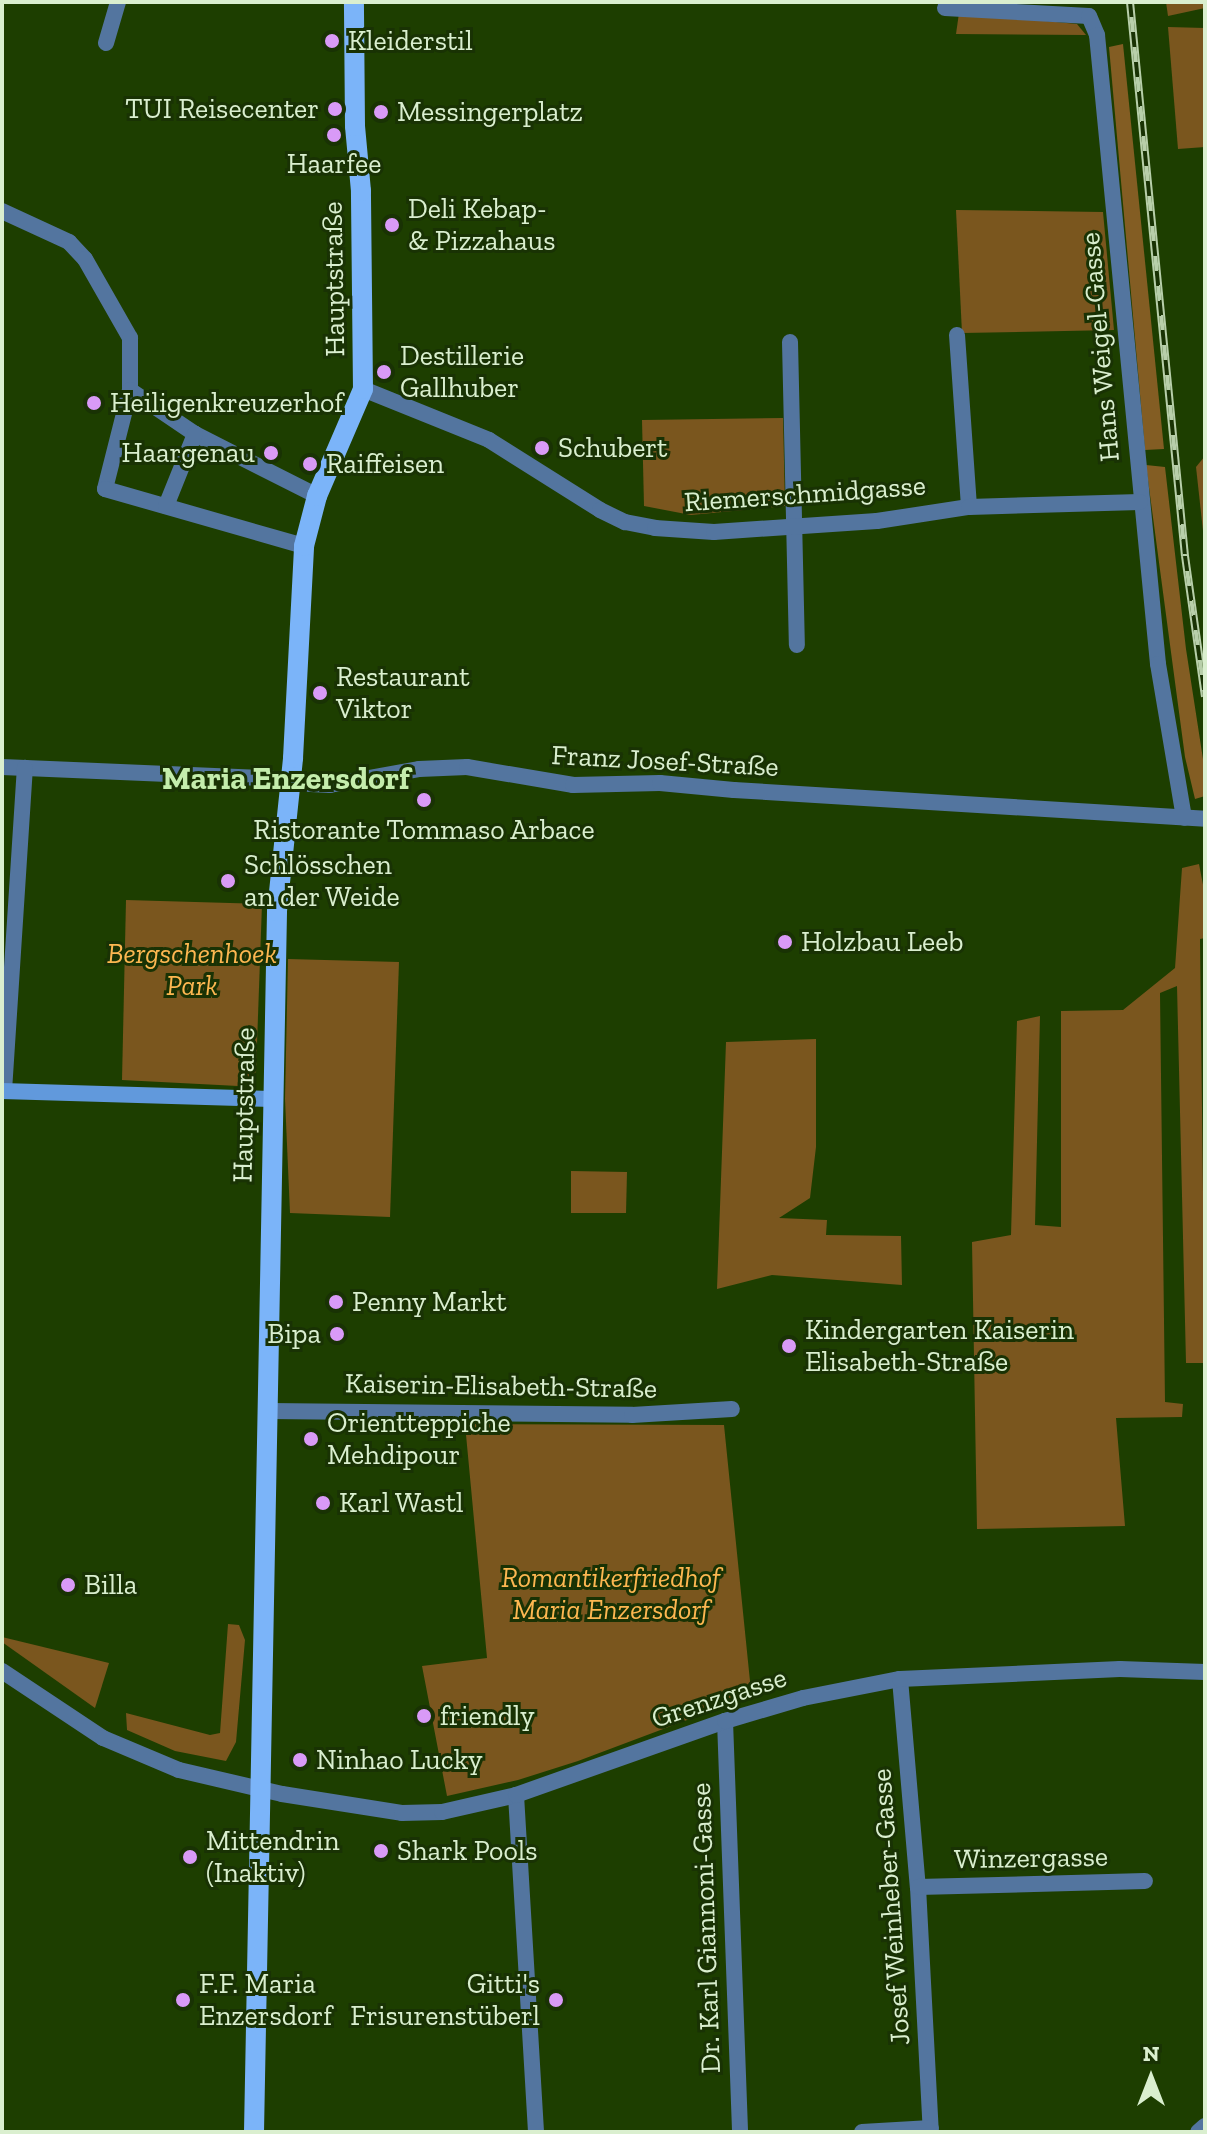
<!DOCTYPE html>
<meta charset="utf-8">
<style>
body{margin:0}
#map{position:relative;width:1207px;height:2134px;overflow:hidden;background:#1d3e00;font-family:"Zilla Slab",serif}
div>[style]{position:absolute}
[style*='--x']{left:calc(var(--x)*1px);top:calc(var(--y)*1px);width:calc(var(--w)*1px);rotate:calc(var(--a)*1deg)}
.green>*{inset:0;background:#7a561e}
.forest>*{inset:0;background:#835d23}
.minor>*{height:16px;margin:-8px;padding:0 8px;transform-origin:8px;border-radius:8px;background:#53759f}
.tertiary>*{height:16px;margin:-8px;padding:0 8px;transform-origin:8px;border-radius:8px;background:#53759f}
.secondary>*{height:16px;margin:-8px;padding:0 8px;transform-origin:8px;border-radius:8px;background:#6199dc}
.primary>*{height:20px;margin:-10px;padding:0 10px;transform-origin:10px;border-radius:10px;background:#7bb4f9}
.rail>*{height:8px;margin-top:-4px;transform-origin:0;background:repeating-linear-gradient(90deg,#193204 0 15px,#b8cfaa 0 30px);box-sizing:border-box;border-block:2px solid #b8cfaa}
.dots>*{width:22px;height:22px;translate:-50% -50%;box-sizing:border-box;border:4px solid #193204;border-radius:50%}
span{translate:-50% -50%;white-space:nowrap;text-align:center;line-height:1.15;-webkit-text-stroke:6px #193204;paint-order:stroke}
.poi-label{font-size:28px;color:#daefcf}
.left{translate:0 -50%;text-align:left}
.right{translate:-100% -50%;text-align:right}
.street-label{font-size:28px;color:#daefcf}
.park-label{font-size:28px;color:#fdb751;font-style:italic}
.quarter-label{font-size:32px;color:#c4edac;font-weight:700}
.frame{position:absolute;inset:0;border:4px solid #daefcf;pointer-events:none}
.north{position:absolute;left:1111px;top:2038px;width:80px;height:80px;-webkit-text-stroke:6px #193204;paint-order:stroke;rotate:0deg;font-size:22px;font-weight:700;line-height:32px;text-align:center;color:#daefcf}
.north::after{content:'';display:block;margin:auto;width:28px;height:36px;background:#daefcf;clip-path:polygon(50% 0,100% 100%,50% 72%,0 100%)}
</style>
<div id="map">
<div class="green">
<i style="clip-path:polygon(1166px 2px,1205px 2px,1205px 8px,1168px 16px)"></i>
<i style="clip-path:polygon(959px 13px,1077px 24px,1086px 35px,956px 34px)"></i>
<i style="clip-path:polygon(1168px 27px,1205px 28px,1205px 147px,1178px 149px)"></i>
<i style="clip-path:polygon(956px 210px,1103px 212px,1114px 330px,962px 333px)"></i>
<i style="clip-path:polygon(783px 418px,785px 506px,691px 515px,644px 506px,642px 420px)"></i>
<i style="clip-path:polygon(1205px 456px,1205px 549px,1196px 467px)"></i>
<i style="clip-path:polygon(1199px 864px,1205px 895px,1205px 938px,1200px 939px,1205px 1363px,1186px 1363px,1177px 986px,1160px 993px,1165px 1402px,1183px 1404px,1182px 1417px,1116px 1418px,1125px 1526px,977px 1529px,972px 1242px,1011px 1235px,1017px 1021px,1040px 1016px,1035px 1225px,1061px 1227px,1061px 1011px,1123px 1010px,1175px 968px,1182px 868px)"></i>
<i style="clip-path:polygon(126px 900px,262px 904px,256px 1072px,238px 1086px,122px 1080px)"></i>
<i style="clip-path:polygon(288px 959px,399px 962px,390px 1217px,290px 1213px,285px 1099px)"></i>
<i style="clip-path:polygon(816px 1039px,816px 1147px,810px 1198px,779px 1218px,827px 1220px,826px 1235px,901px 1236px,902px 1285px,772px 1275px,717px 1289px,726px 1042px)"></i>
<i style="clip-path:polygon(571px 1171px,627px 1172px,626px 1213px,571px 1213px)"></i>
<i style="clip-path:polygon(465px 1424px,724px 1425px,751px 1691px,720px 1701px,719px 1708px,578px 1761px,518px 1780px,447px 1796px,422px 1666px,487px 1658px)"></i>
<i style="clip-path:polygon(228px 1624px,239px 1625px,245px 1640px,236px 1742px,226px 1761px,175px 1751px,127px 1730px,126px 1713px,210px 1735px,220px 1733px)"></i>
<i style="clip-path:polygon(2px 1637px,109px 1663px,95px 1708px,2px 1642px)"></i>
</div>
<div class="forest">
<i style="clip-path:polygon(1123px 44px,1164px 449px,1145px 450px,1109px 47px)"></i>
<i style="clip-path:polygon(1146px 465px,1165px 467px,1186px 649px,1205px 772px,1205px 796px,1195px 799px,1185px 757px)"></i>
</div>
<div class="minor">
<i style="--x:945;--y:8;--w:144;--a:3.2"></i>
<i style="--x:1089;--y:16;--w:21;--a:67"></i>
<i style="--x:1097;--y:35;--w:632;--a:84.46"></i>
<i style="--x:1158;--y:664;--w:156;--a:80.4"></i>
<i style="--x:106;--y:43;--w:43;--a:-73.7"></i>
<i style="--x:2;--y:211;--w:74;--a:24.8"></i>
<i style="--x:69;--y:242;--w:23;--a:47"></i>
<i style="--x:85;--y:259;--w:91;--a:60.3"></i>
<i style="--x:130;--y:338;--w:52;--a:90"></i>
<i style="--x:130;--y:390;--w:78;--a:34.1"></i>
<i style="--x:195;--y:434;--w:137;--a:26.9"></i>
<i style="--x:957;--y:335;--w:172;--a:86"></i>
<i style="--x:790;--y:342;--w:303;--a:88.7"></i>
<i style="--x:363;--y:389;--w:136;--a:22"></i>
<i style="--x:489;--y:440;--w:131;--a:32.2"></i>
<i style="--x:600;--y:510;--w:28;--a:26"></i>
<i style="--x:625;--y:522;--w:31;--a:11"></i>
<i style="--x:655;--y:528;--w:59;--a:3.9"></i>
<i style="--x:714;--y:532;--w:163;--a:-3.9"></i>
<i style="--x:877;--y:521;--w:93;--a:-8.7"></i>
<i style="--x:969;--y:507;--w:171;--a:-1.7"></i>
<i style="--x:130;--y:390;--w:102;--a:104.2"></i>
<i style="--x:105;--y:489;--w:207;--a:16"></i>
<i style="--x:166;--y:506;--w:78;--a:-68.1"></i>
<i style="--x:2;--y:767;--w:267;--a:2.4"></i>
<i style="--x:269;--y:778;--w:23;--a:13"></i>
<i style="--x:4;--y:1091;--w:324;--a:-86.3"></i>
<i style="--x:269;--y:1411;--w:363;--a:0.6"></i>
<i style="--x:632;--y:1415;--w:100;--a:-3.4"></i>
<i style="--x:900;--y:1679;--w:209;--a:85.1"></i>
<i style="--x:918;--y:1887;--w:245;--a:87"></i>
<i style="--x:725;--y:1721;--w:411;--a:87.9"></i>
<i style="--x:516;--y:1795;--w:338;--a:86.6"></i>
<i style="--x:918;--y:1887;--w:227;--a:-1.5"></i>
<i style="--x:862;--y:2132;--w:69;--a:-3.3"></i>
<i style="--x:1198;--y:2132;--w:9;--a:-41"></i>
</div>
<div class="tertiary">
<i style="--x:291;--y:783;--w:39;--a:3"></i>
<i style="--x:330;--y:785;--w:90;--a:-10.2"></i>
<i style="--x:419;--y:769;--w:48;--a:-2.4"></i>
<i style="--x:467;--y:767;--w:108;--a:9.6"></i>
<i style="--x:573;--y:785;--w:87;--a:-1.3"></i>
<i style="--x:660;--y:783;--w:74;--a:5.4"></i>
<i style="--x:734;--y:790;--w:472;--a:3.5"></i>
<i style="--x:2;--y:1671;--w:121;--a:33.6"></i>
<i style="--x:103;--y:1738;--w:82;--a:22.8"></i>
<i style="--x:179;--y:1770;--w:106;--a:13.1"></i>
<i style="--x:282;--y:1794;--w:121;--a:9"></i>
<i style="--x:402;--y:1813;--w:40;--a:-1.4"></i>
<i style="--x:442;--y:1812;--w:76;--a:-12.9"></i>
<i style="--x:516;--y:1795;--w:222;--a:-19.5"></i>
<i style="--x:725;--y:1721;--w:81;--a:-16.4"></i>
<i style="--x:803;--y:1698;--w:99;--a:-11.1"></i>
<i style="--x:900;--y:1679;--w:220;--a:-2.6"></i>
<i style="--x:1120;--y:1669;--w:85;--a:2"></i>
</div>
<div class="secondary">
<i style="--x:2;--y:1091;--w:269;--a:1.7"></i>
</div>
<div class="primary">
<i style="--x:254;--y:2132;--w:1221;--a:-88.92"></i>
<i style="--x:277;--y:911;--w:154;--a:-84"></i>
<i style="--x:293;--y:758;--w:212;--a:-87"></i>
<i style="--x:304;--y:546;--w:52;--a:-75.4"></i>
<i style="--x:317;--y:496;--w:116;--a:-66.7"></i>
<i style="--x:363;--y:389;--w:198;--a:-90.6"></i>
<i style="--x:361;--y:191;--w:65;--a:-95.3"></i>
<i style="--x:355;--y:126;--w:124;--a:-90.5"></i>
</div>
<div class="rail">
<i style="--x:1130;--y:2;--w:557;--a:84.33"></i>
<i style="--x:1185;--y:556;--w:142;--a:81.9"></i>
</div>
<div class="dots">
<i style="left:332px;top:41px;background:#d99af7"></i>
<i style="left:335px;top:109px;background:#d99af7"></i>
<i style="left:381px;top:112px;background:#d99af7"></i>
<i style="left:334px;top:135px;background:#d99af7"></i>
<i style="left:392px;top:225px;background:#d99af7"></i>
<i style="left:384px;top:372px;background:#d99af7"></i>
<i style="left:94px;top:403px;background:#d99af7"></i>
<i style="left:542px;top:448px;background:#d99af7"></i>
<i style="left:271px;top:453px;background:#d99af7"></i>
<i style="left:310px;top:464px;background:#d99af7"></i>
<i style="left:320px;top:693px;background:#d99af7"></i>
<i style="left:424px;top:800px;background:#d99af7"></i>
<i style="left:228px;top:881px;background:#d99af7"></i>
<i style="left:785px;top:942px;background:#d99af7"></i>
<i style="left:336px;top:1302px;background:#d99af7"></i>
<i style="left:337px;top:1334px;background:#d99af7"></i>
<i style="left:789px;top:1346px;background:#d99af7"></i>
<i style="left:311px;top:1439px;background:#d99af7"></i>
<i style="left:323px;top:1503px;background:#d99af7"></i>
<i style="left:68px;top:1585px;background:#d99af7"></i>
<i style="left:424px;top:1716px;background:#d99af7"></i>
<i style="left:300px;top:1760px;background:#d99af7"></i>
<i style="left:381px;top:1851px;background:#d99af7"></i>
<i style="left:190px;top:1857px;background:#d99af7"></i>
<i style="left:183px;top:2000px;background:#d99af7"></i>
<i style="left:556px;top:2000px;background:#d99af7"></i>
</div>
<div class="poi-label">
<span class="left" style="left:348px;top:41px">Kleiderstil</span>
<span class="right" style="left:319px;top:109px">TUI Reisecenter</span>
<span class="left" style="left:397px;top:112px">Messingerplatz</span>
<span style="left:334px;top:164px">Haarfee</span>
<span class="left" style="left:408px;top:225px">Deli Kebap-<br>&amp; Pizzahaus</span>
<span class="left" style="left:400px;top:372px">Destillerie<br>Gallhuber</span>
<span class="left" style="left:110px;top:403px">Heiligenkreuzerhof</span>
<span class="left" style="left:558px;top:448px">Schubert</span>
<span class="right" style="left:255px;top:453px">Haargenau</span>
<span class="left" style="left:326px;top:464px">Raiffeisen</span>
<span class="left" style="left:336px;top:693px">Restaurant<br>Viktor</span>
<span style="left:424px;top:830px">Ristorante Tommaso Arbace</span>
<span class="left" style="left:244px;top:881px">Schlösschen<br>an der Weide</span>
<span class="left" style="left:801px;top:942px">Holzbau Leeb</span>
<span class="left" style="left:352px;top:1302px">Penny Markt</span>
<span class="left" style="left:805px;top:1346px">Kindergarten Kaiserin<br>Elisabeth-Straße</span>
<span class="right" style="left:321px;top:1334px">Bipa</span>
<span class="left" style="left:327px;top:1439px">Orientteppiche<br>Mehdipour</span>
<span class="left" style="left:339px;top:1503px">Karl Wastl</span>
<span class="left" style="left:84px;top:1585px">Billa</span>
<span class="left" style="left:440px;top:1716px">friendly</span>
<span class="left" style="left:316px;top:1760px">Ninhao Lucky</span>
<span class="left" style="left:206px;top:1857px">Mittendrin<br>(Inaktiv)</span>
<span class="left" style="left:397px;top:1851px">Shark Pools</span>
<span class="left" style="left:199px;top:2000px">F.F. Maria<br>Enzersdorf</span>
<span class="right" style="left:540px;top:2000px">Gitti's<br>Frisurenstüberl</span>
</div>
<div class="street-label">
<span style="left:334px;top:279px;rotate:-91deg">Hauptstraße</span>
<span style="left:1100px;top:347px;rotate:-95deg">Hans Weigel-Gasse</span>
<span style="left:805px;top:494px;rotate:-4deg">Riemerschmidgasse</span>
<span style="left:665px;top:761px;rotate:3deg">Franz Josef-Straße</span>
<span style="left:244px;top:1105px;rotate:-89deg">Hauptstraße</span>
<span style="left:501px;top:1386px;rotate:1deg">Kaiserin-Elisabeth-Straße</span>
<span style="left:719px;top:1698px;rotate:-18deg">Grenzgasse</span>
<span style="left:1031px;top:1858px;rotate:-1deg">Winzergasse</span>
<span style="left:891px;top:1907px;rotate:-94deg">Josef Weinheber-Gasse</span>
<span style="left:706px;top:1928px;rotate:-92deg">Dr. Karl Giannoni-Gasse</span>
</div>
<div class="park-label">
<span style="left:192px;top:970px">Bergschenhoek<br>Park</span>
<span style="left:611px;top:1594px">Romantikerfriedhof<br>Maria Enzersdorf</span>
</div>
<div class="quarter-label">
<span style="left:286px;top:778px">Maria Enzersdorf</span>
</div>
<div class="frame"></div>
<div class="north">N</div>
</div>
